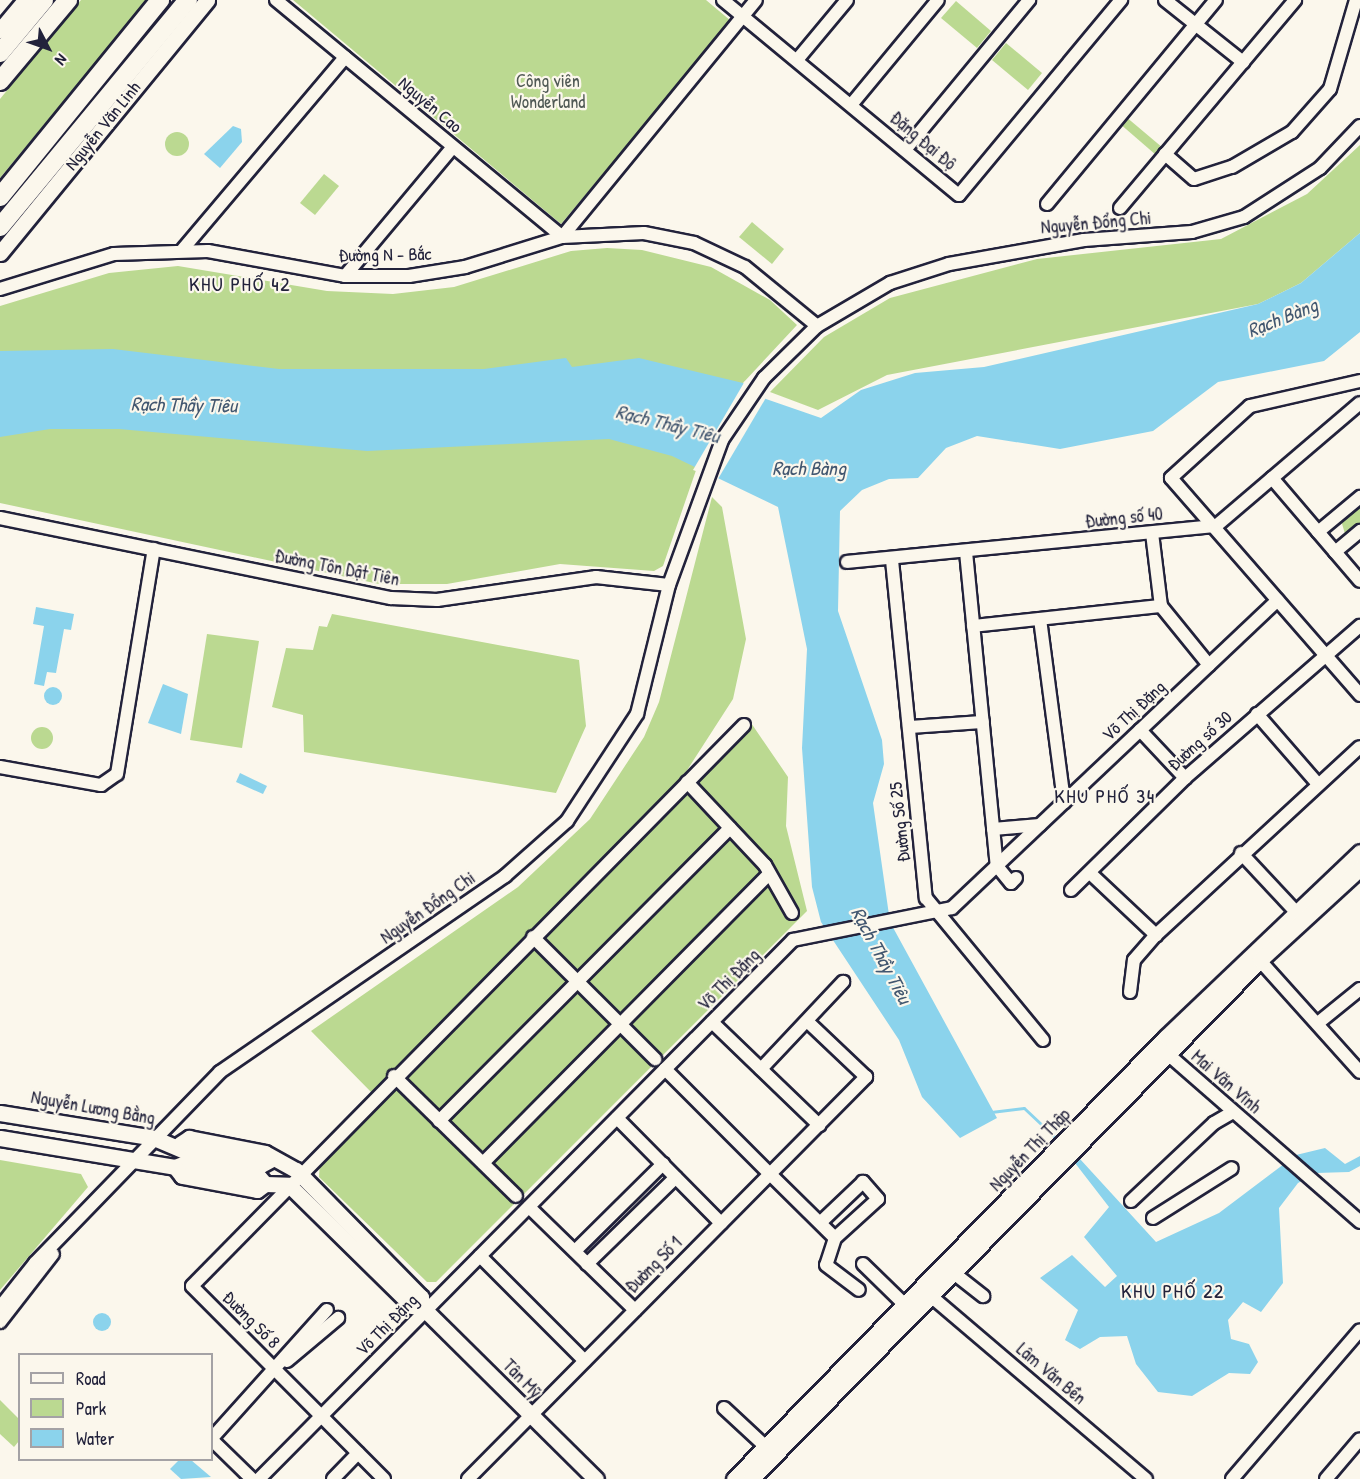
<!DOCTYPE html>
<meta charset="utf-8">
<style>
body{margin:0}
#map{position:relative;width:1360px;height:1479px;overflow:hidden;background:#fbf7ec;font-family:"Patrick Hand",sans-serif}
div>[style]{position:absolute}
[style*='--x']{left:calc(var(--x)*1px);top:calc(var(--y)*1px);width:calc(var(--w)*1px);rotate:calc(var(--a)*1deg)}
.green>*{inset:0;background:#bbd991}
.round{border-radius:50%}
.water>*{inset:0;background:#8bd3ec}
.pier>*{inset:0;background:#fbf7ec}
.stream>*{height:3px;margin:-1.5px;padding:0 1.5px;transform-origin:1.5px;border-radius:1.5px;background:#8bd3ec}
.roads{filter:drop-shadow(2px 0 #22223b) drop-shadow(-2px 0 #22223b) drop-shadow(0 2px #22223b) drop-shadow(0 -2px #22223b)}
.minor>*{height:12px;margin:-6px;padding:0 6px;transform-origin:6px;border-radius:6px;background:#fbf7ec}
.major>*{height:15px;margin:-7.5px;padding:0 7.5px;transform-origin:7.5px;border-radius:7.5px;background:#fbf7ec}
.highway>*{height:18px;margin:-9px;padding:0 9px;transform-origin:9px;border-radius:9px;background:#fbf7ec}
span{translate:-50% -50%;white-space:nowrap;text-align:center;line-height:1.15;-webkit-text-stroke:4.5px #fbf7ec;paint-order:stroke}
.park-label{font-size:18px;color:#505955}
.street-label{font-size:18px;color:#22223b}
.neighbourhood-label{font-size:20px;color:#22223b;letter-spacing:1.5px}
.water-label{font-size:20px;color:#425770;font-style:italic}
.legend{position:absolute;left:18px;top:1353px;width:195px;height:108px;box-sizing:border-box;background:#fbf7ec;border:2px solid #a4a2a5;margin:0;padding:8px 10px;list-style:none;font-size:18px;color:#22223b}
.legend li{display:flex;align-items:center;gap:12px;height:30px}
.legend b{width:30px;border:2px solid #a4a2a5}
.north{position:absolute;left:18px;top:18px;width:60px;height:60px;-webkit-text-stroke:4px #fbf7ec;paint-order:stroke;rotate:131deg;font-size:16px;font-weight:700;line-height:24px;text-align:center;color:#22223b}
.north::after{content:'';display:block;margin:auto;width:21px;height:27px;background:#22223b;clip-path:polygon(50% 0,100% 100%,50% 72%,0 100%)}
</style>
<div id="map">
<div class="green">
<i style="clip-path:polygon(81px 0,147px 0,0 178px,0 99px)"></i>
<i style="clip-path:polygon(293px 0,706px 0,731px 21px,561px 224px)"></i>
<i style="clip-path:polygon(956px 1px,991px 31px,977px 48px,941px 18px)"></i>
<i style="clip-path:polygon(1006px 43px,1042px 73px,1028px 90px,992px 60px)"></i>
<i style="clip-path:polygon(1125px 116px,1163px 148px,1156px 155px,1119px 123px)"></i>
<i class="round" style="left:165px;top:132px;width:24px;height:24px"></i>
<i style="clip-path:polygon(1360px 145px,1360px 233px,1301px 283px,1258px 304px,887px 375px,818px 410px,770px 392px,824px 337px,890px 298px,1037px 259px,1221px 239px,1307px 194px)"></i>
<i style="clip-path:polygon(324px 174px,339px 186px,315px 215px,300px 203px)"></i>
<i style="clip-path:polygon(752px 222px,784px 249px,772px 264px,739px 237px)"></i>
<i style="clip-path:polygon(607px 248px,642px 250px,711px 267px,770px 300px,797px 325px,743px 383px,0 378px,0 306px,109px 273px,178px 266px,327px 291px,393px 294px,454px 287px,571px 251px)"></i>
<i style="clip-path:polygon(567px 425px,703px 450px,663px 566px,654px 571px,560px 564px,447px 584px,379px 584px,0 503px,0 427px)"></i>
<i style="clip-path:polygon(712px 497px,722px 507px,746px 639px,733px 699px,684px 775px,462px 1001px,747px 717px,788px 777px,786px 826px,807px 911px,436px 1282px,427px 1282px,319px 1177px,320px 1161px,312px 1153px,372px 1093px,311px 1031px,518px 887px,590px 819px,644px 737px,659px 702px)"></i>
<i style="clip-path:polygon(1360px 504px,1360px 527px,1345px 534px,1341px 520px)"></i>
<i style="clip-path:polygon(332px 614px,579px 660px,586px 726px,556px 793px,304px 752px,303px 715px,272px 707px,286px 648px,313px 650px,319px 626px,327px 627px)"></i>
<i style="clip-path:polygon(207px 634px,259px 641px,242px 748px,190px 740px)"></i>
<i class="round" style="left:31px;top:727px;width:22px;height:22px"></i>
<i style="clip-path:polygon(0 1160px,81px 1174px,88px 1187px,0 1290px)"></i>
<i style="clip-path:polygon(0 1400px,19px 1419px,19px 1441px,14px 1447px,0 1434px)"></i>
</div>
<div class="water">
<i style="clip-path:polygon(233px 126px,241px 129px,242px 142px,220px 168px,204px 154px)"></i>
<i style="clip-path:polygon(1360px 233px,1360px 332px,1324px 361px,1218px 382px,1153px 431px,1060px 449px,977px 436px,946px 448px,918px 478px,889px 479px,862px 490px,840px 511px,838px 611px,882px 740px,884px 764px,873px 803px,890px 922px,997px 1118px,960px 1138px,922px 1097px,899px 1040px,821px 922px,812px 887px,802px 748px,807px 649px,778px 507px,672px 456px,609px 439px,367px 451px,119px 429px,50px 429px,0 437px,0 351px,113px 349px,279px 369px,484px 369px,566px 358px,572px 367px,639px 358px,743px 383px,766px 399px,821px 418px,861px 390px,915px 373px,984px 367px,1258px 304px,1301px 283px)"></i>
<i style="clip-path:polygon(36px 607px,74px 614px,71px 630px,64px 629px,56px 673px,47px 672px,44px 686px,34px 684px,44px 626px,33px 624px)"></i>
<i style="clip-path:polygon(163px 684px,188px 694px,181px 734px,148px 723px)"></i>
<i class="round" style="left:44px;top:687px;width:18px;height:18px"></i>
<i style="clip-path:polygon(240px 773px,267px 786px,263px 794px,236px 782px)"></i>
<i style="clip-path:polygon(1325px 1148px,1345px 1164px,1360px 1156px,1360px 1166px,1349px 1172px,1316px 1173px,1298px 1183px,1279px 1208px,1283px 1283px,1261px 1312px,1243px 1302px,1228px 1320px,1231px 1339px,1249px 1344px,1258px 1362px,1250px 1374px,1229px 1373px,1192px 1396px,1158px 1392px,1136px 1364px,1127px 1336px,1100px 1337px,1080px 1349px,1065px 1340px,1078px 1310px,1040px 1278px,1072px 1255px,1105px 1287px,1117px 1276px,1084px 1237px,1109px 1207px,1075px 1163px,1080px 1159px,1156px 1242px,1219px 1213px,1296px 1155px)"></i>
<i class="round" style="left:93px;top:1313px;width:18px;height:18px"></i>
<i style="clip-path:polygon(179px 1460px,191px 1460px,211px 1477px,181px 1479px,170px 1469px)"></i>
</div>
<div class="pier">
<i style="clip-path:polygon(745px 381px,767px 396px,718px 479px,693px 470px)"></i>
</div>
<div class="stream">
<i style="--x:991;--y:1112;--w:33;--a:-7"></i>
<i style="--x:1024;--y:1108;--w:47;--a:43.3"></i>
</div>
<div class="roads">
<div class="minor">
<i style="--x:276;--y:0;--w:371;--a:39.6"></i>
<i style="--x:723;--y:0;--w:306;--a:39.6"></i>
<i style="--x:959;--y:195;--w:254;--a:-50.3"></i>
<i style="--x:1165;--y:0;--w:100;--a:38.5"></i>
<i style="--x:797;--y:60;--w:78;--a:-50.2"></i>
<i style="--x:851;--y:105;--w:136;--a:-50.4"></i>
<i style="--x:905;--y:150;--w:195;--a:-50.4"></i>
<i style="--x:1165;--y:154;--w:38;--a:41"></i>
<i style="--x:1194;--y:179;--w:40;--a:-18"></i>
<i style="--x:1232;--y:167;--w:69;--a:-30.3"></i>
<i style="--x:1292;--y:132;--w:57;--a:-48.5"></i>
<i style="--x:1330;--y:89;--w:93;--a:-73.7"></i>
<i style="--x:1047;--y:204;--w:265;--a:-50.4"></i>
<i style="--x:1120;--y:208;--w:272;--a:-49.9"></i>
<i style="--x:562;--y:237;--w:306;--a:-50.7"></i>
<i style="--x:183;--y:249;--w:251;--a:-49.8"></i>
<i style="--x:345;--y:276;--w:168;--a:-50.1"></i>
<i style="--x:0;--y:289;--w:119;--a:-17.1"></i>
<i style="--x:114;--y:254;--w:94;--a:-1.8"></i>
<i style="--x:208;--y:251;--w:139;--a:10.3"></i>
<i style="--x:345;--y:276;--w:64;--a:0"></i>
<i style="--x:409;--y:276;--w:57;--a:-9.1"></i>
<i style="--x:465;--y:267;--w:102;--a:-17.2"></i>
<i style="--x:562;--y:237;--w:82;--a:-2.8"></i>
<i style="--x:644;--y:233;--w:51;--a:11.3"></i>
<i style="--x:694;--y:243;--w:56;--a:25.2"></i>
<i style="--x:745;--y:267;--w:93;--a:39.3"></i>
<i style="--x:1360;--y:381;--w:113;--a:167.2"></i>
<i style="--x:1250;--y:406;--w:107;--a:137.7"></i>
<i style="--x:1171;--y:478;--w:288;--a:48.9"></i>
<i style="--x:1272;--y:478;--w:135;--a:49.5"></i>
<i style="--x:0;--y:518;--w:399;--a:11.6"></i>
<i style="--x:391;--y:598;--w:46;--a:2.5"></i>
<i style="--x:437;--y:600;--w:161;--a:-8.2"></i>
<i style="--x:596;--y:577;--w:73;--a:6.3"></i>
<i style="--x:1318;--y:532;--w:55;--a:-39.8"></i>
<i style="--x:1152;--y:533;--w:74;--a:83"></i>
<i style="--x:1161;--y:606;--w:76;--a:50.9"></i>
<i style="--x:966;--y:552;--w:316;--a:84.4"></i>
<i style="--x:997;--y:866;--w:22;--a:51"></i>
<i style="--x:1011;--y:883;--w:7;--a:-45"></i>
<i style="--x:1335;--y:552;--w:33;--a:-40"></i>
<i style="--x:892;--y:560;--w:340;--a:84.3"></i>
<i style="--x:926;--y:898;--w:184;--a:50.5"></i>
<i style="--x:847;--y:562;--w:371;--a:-5.6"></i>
<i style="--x:1216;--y:526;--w:189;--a:-40.5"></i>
<i style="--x:1040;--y:619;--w:185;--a:82.5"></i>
<i style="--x:973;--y:626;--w:189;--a:-6.1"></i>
<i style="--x:1257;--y:714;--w:91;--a:49"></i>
<i style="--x:909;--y:727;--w:74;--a:-3.9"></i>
<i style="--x:1140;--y:730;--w:66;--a:46.8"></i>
<i style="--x:0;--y:767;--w:103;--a:10.1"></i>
<i style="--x:101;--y:785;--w:19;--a:-35"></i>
<i style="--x:117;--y:774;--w:228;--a:-80.7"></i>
<i style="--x:687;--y:782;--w:114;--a:46.8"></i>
<i style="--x:765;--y:865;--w:55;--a:60.6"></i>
<i style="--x:993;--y:829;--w:47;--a:-4.9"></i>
<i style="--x:1241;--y:853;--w:79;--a:47"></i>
<i style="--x:1090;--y:873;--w:91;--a:43.2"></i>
<i style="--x:1071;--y:890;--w:160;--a:-44.5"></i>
<i style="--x:1185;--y:778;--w:232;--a:-41"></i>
<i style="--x:533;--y:937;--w:173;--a:45"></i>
<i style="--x:1255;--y:955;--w:157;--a:48.1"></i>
<i style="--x:1130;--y:992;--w:32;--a:-83"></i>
<i style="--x:1134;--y:960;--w:33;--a:-49"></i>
<i style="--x:1156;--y:935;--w:277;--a:-42.7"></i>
<i style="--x:712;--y:1022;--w:149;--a:43.9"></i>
<i style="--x:1318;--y:1023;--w:54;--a:-39"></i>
<i style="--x:1162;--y:1049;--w:263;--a:41.1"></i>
<i style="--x:665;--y:1069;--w:148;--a:45"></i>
<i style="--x:770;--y:1174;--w:91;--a:44.6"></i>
<i style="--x:835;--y:1238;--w:58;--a:-42.2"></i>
<i style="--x:878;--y:1199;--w:23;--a:-131"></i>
<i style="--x:863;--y:1182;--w:59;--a:136.4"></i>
<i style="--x:761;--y:1069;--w:120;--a:-46.7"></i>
<i style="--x:394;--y:1076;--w:171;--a:44.5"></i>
<i style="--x:617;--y:1118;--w:148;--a:45.3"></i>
<i style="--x:439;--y:1121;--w:413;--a:-45.2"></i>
<i style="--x:483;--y:1163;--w:407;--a:-45.3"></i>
<i style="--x:1131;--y:1201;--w:114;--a:-43.2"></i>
<i style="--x:1214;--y:1123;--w:22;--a:-30"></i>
<i style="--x:529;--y:1207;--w:148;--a:44.2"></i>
<i style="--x:1153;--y:1218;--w:93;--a:-32.3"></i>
<i style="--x:835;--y:1238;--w:28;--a:108"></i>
<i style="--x:826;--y:1265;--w:41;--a:37.1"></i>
<i style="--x:575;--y:1251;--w:124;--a:-44.7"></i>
<i style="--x:480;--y:1256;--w:148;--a:45"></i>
<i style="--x:587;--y:1264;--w:124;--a:-44.3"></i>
<i style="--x:863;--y:1264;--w:60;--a:44.3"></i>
<i style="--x:955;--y:1274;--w:36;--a:38"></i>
<i style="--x:932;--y:1297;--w:281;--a:40.4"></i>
<i style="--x:0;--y:1307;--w:56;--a:-51.5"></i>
<i style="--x:35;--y:1263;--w:266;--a:-45.9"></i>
<i style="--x:220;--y:1072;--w:346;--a:-34.5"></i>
<i style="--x:505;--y:876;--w:83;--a:-41.6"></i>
<i style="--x:567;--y:821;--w:128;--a:-56.8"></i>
<i style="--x:637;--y:714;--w:133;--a:-76.1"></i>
<i style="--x:669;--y:585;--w:154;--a:-69.9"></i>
<i style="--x:722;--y:440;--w:75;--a:-55.9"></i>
<i style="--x:764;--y:378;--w:74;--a:-44.5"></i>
<i style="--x:817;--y:326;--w:85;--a:-30.5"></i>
<i style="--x:890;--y:283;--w:62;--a:-17.9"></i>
<i style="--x:949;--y:264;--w:137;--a:-10.1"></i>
<i style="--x:1084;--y:240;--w:108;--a:-4.2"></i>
<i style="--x:1192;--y:232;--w:54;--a:-16.1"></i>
<i style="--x:1244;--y:217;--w:90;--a:-32.8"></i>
<i style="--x:1320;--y:168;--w:58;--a:-46.4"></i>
<i style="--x:0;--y:1322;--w:86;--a:-52.1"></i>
<i style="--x:287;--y:1361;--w:67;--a:-40.1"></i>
<i style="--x:724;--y:1408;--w:56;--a:42.8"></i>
<i style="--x:212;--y:1438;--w:172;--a:-48.1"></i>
<i style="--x:212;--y:1440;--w:56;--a:44.3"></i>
<i style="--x:259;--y:1479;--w:759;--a:-45.27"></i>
<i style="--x:793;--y:940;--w:162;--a:-11.4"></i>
<i style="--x:952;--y:908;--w:448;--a:-43.4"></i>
<i style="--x:333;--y:1479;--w:36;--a:-46"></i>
<i style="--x:384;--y:1479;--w:272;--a:-134.9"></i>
<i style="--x:192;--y:1286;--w:787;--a:-45.46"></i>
<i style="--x:468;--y:1479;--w:566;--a:-45.29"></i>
<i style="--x:866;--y:1077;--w:81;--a:-136.5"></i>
<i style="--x:1232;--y:1479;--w:196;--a:-49.3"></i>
<i style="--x:1326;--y:1479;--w:52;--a:-49.6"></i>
</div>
<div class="major">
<i style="--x:0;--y:30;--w:39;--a:-50"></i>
<i style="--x:0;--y:253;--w:327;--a:-50.7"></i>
<i style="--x:0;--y:1113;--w:156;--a:9.2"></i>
<i style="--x:154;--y:1138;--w:34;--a:23"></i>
<i style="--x:185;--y:1151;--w:77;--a:10.4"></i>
<i style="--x:261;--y:1165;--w:10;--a:-29"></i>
<i style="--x:0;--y:1138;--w:177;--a:9.4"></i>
<i style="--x:175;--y:1167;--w:11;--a:-22"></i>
<i style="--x:185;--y:1163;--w:75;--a:10.7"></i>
<i style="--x:259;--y:1177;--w:9;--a:49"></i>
<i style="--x:180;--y:1144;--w:11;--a:-34"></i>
<i style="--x:189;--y:1138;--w:77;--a:11.2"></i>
<i style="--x:265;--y:1153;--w:35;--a:29"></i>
<i style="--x:296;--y:1170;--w:178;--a:45.5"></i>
<i style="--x:421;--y:1297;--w:9;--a:90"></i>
<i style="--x:421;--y:1306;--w:246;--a:44.7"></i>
<i style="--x:175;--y:1167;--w:11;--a:52"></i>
<i style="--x:182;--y:1176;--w:76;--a:10.6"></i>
<i style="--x:257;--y:1190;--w:10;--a:-37"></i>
<i style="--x:265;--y:1184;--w:24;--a:2"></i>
<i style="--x:289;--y:1185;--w:173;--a:44.5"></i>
<i style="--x:412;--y:1306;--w:9;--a:0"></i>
<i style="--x:734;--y:1479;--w:618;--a:-45.66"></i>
<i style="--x:1166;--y:1037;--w:268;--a:-43.6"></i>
<i style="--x:751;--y:1479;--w:727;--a:-45.56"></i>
<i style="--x:1260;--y:960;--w:136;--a:-42.6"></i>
</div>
<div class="highway">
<i style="--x:0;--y:53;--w:69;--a:-50.3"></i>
<i style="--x:0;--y:81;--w:106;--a:-50"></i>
<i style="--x:0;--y:197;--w:254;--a:-50.9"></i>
<i style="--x:0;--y:227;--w:295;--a:-50.4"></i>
</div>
</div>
<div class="park-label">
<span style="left:548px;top:92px">Công viên<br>Wonderland</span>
</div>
<div class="street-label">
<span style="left:430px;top:105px;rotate:40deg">Nguyễn Cao</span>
<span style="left:103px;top:126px;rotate:-51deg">Nguyễn Văn Linh</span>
<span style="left:923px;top:141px;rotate:40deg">Đặng Đại Độ</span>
<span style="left:1096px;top:223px;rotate:-5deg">Nguyễn Đổng Chi</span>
<span style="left:385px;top:255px;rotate:-1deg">Đường N - Bắc</span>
<span style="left:1124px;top:518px;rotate:-6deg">Đường số 40</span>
<span style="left:337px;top:568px;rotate:11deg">Đường Tôn Dật Tiên</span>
<span style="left:1134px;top:711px;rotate:-43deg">Võ Thị Đặng</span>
<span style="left:1200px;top:741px;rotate:-42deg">Đường số 30</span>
<span style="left:900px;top:822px;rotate:-96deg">Đường Số 25</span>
<span style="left:428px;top:908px;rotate:-35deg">Nguyễn Đổng Chi</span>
<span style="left:729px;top:980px;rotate:-45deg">Võ Thị Đặng</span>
<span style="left:1226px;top:1082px;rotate:41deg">Mai Văn Vĩnh</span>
<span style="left:93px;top:1108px;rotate:10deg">Nguyễn Lương Bằng</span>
<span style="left:1030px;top:1150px;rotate:-46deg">Nguyễn Thị Thập</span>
<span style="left:654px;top:1265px;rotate:-45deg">Đường Số 1</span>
<span style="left:251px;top:1320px;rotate:45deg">Đường Số 8</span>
<span style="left:387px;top:1325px;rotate:-45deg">Võ Thị Đặng</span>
<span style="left:1051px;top:1374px;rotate:40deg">Lâm Văn Bền</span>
<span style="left:522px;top:1379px;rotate:45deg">Tân Mỹ</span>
</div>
<div class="neighbourhood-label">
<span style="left:240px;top:283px">KHU PHỐ 42</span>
<span style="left:1105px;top:795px">KHU PHỐ 34</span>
<span style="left:1173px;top:1290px">KHU PHỐ 22</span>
</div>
<div class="water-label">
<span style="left:1282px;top:317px;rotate:-22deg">Rạch Bàng</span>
<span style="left:184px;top:404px;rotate:1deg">Rạch Thầy Tiêu</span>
<span style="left:668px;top:423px;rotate:14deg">Rạch Thầy Tiêu</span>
<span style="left:809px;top:467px">Rạch Bàng</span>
<span style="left:882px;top:955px;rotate:62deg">Rạch Thầy Tiêu</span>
</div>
<ul class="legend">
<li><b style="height:8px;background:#fbf7ec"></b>Road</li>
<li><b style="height:16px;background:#bbd991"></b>Park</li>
<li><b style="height:16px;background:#8bd3ec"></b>Water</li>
</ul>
<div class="north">N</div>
</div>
